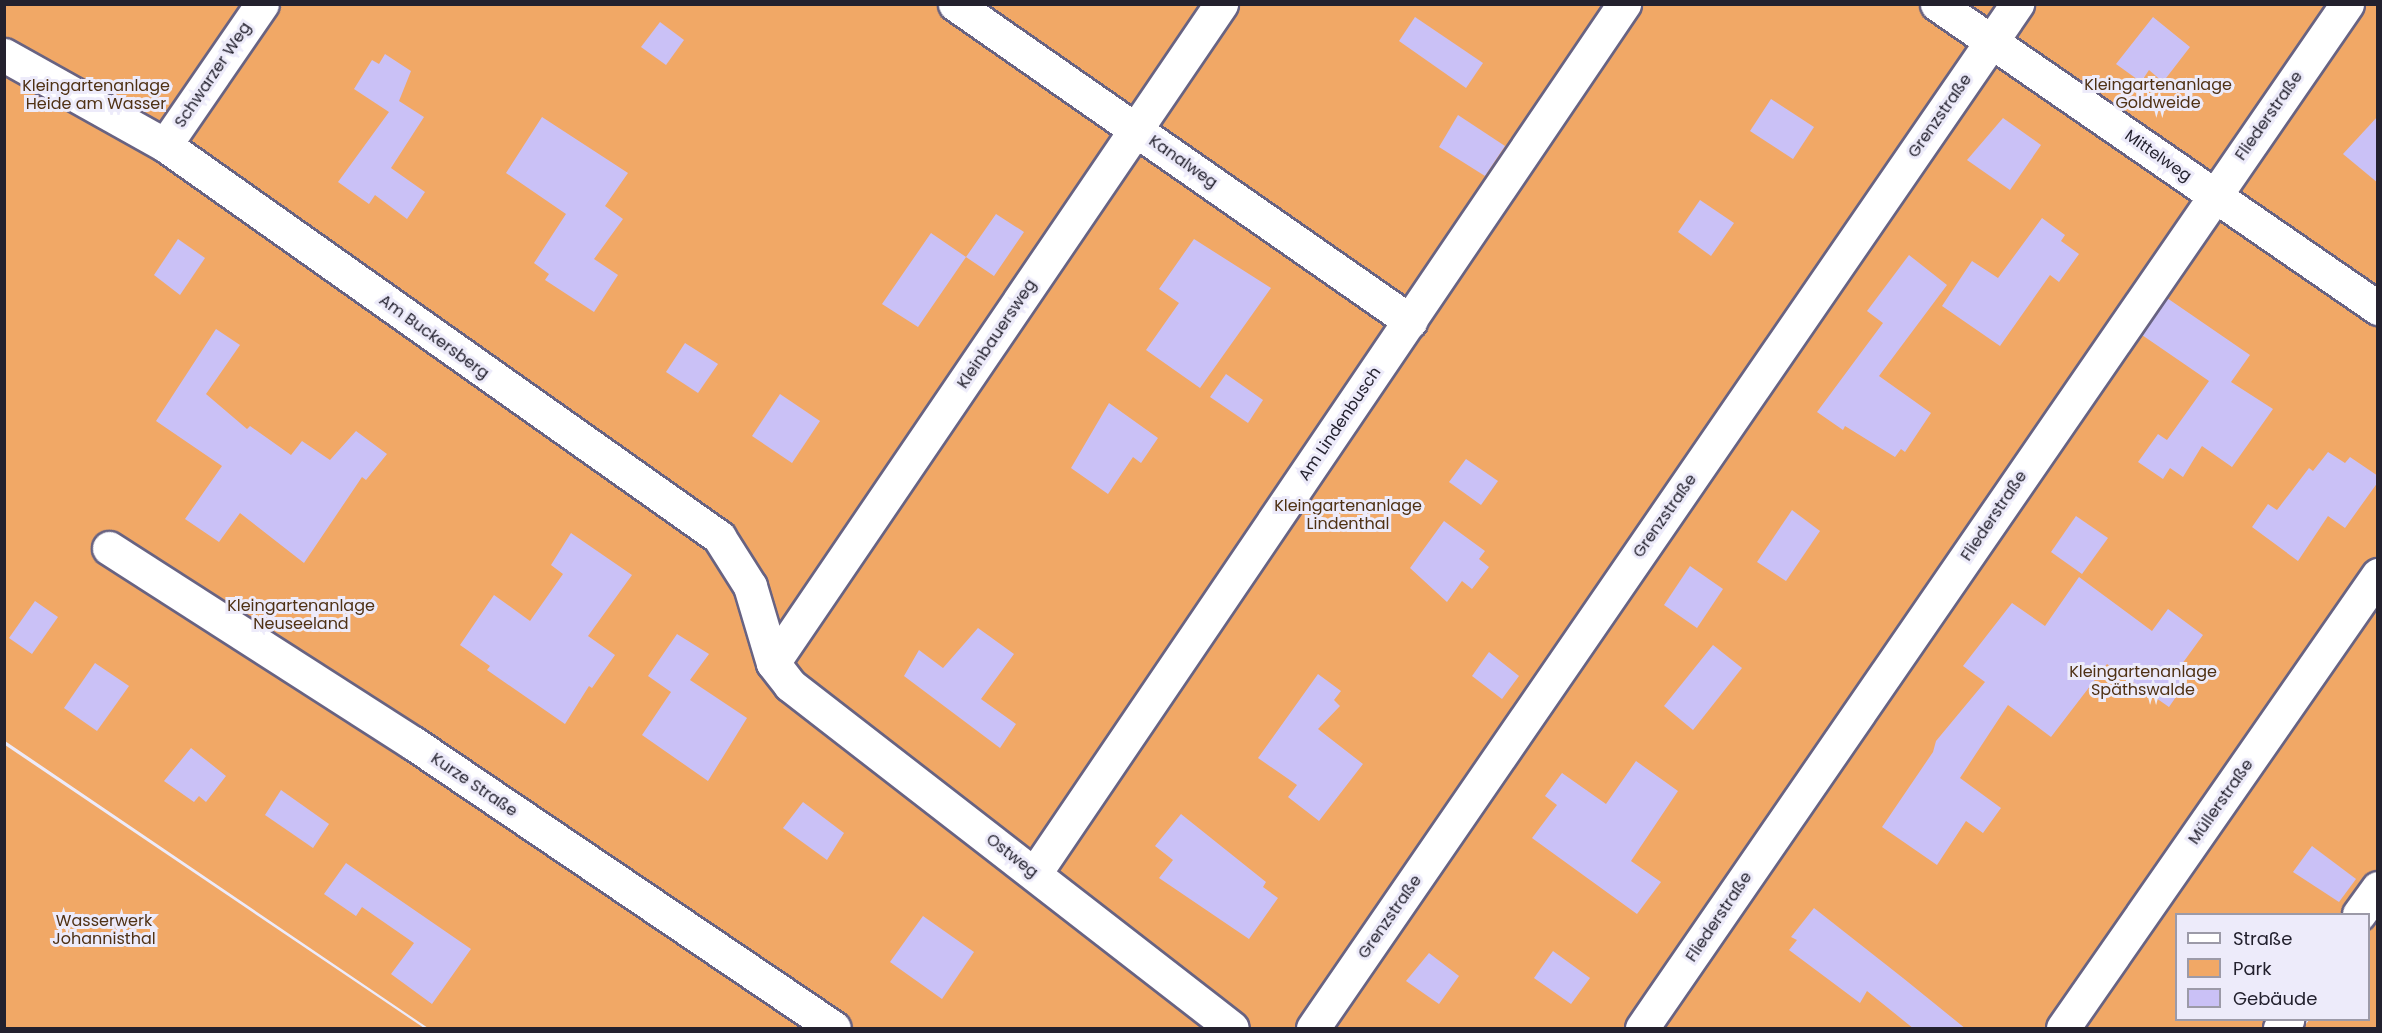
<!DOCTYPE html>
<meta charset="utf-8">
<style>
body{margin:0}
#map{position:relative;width:2382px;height:1033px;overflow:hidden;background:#edebfa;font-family:Poppins,sans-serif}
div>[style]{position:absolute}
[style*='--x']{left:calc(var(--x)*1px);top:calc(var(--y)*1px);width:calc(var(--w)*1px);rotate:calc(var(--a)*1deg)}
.green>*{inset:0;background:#f1a866}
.building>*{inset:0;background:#cac1f6}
.roads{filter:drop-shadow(2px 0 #686382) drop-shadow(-2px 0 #686382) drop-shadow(0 2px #686382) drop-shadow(0 -2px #686382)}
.minor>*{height:33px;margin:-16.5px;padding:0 16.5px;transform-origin:16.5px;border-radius:16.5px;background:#fff}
span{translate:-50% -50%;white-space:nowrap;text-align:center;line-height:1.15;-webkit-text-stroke:6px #edebfa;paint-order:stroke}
.street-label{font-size:16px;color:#23212e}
.park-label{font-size:16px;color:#4f3114}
.frame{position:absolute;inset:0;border:6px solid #23212e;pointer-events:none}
.legend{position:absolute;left:2175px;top:913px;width:195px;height:108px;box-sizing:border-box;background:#edebfa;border:2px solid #9c9aa8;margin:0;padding:8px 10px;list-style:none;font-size:18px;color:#23212e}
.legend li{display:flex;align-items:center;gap:12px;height:30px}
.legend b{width:30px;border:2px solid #9c9aa8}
</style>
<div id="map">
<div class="green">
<i style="clip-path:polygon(4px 5px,2377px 5px,2377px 907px,2368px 914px,2176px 914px,2176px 1020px,2304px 1020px,2298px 1028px,428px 1028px,5px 741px)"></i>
<i style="clip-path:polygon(4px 745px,5px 745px,424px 1028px,5px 1028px)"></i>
<i style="clip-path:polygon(2377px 917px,2377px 1028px,2303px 1028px,2309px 1020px,2368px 1020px,2369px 930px)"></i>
</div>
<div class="building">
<i style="clip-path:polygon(1415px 17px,1483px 63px,1466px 88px,1399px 41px)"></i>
<i style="clip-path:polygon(2153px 17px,2190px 47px,2163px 82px,2149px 70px,2141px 82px,2116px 64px)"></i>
<i style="clip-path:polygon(660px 22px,684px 40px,666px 65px,641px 47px)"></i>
<i style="clip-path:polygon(385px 54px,411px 71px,399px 101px,424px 117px,391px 168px,425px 192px,407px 219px,375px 195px,369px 204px,338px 182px,389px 112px,354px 89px,372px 60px,379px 64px)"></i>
<i style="clip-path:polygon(1771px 99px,1814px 127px,1793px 159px,1750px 131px)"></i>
<i style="clip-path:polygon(1458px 115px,1505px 146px,1485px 176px,1439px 147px)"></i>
<i style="clip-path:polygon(2378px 116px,2378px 183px,2343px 154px)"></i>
<i style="clip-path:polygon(542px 117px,628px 173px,605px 206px,623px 219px,594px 259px,618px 275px,594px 312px,545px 280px,549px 274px,534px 263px,566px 214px,506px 173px)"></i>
<i style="clip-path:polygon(2003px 118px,2041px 145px,2010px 190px,1967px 160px)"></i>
<i style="clip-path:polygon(1700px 200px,1734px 223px,1711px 256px,1678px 232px)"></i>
<i style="clip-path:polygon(996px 214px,1024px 232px,994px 276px,966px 257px,918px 327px,882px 304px,931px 233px,966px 257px)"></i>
<i style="clip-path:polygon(2042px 218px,2065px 235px,2061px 241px,2079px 254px,2059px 282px,2050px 275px,2000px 346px,1942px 306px,1972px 261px,1998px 278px)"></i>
<i style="clip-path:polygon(178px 239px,205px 258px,180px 295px,154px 275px)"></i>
<i style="clip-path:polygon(1194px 239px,1271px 288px,1200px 388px,1146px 350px,1179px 303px,1159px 289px)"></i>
<i style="clip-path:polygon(1909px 255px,1947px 285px,1879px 376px,1931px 413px,1905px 452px,1901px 449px,1895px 457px,1845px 426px,1843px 430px,1817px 412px,1883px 323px,1867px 311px)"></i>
<i style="clip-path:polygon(2167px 298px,2250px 355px,2231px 382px,2273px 409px,2232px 467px,2202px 446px,2183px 477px,2170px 468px,2163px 479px,2138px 462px,2158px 434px,2167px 440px,2209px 381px,2142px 335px)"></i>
<i style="clip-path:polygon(216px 329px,240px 345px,206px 394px,247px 429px,250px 426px,291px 455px,302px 441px,330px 460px,356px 431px,387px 454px,366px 480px,362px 477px,304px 563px,240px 513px,219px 542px,185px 519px,222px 466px,156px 421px)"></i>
<i style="clip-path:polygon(685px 343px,718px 364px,698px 393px,666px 372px)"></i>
<i style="clip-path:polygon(1226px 374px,1263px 400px,1248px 423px,1210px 397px)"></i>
<i style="clip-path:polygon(780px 394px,820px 421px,792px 463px,752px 436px)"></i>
<i style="clip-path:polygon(1109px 403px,1158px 438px,1141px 463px,1133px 457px,1108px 494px,1071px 468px)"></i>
<i style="clip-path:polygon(2328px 452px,2345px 463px,2350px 457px,2378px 476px,2378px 482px,2345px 528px,2328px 516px,2298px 561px,2252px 527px,2268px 504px,2277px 510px,2309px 468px,2313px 471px)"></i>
<i style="clip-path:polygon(1466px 459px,1498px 481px,1481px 505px,1449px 482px)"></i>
<i style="clip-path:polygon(1792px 510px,1820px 531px,1786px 581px,1757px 562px)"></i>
<i style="clip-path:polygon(2076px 516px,2108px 538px,2082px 574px,2051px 552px)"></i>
<i style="clip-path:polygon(1444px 521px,1485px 551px,1479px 559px,1489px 567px,1472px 589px,1462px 581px,1447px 602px,1410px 568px)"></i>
<i style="clip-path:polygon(571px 533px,632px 575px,588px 636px,615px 655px,592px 688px,589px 686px,565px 724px,487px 670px,490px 666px,460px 645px,494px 595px,530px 621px,563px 574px,551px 565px)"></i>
<i style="clip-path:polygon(1690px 566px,1723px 589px,1697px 628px,1664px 605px)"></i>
<i style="clip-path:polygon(2079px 577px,2152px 631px,2168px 609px,2203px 635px,2182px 664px,2187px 667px,2181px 677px,2187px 681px,2169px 707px,2107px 664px,2051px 737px,2008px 705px,1960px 778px,2001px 808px,1983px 833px,1966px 821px,1937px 865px,1882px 827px,1933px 752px,1936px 741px,1985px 682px,1963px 666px,2012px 603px,2045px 626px)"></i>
<i style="clip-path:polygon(35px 601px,58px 617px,32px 654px,9px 638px)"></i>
<i style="clip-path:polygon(978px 628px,1014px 654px,981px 699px,1016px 724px,1000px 748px,904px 676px,919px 650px,943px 668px)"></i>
<i style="clip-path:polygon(677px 634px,709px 654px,690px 680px,747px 718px,708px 781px,642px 735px,671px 692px,648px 676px)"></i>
<i style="clip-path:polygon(1713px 645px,1742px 668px,1693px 730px,1664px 706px)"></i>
<i style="clip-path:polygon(1489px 652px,1519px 676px,1502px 699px,1472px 676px)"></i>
<i style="clip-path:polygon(95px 663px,129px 686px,97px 731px,64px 708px)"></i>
<i style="clip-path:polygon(1318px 674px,1341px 691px,1334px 700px,1340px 706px,1318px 729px,1363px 764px,1319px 821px,1288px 797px,1297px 785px,1258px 758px)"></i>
<i style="clip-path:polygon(191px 748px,226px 776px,206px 802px,199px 796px,194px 802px,164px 781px)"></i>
<i style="clip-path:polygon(1636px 761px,1678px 791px,1631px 861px,1661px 882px,1637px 914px,1532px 838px,1557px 805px,1545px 796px,1562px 773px,1606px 804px)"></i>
<i style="clip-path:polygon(281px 790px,329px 824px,313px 848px,265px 815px)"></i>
<i style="clip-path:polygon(803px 802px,844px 833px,827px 860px,783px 828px)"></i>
<i style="clip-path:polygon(1181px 814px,1266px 882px,1263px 887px,1278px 898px,1249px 939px,1159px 878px,1173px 860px,1155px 846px)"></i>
<i style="clip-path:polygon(2312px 846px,2356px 879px,2339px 902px,2293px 872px)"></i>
<i style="clip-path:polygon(346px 863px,471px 949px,432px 1004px,391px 974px,414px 943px,362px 907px,356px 916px,324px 894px)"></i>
<i style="clip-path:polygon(1814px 908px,1903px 978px,1966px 1029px,1914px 1029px,1867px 991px,1860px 1003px,1789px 950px,1797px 940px,1791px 937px)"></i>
<i style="clip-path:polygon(923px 916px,974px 952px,942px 999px,890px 962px)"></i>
<i style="clip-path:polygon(1553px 951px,1590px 978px,1571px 1004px,1534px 978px)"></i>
<i style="clip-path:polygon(1429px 953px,1459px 976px,1439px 1004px,1406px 981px)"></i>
</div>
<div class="roads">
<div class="minor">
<i style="--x:955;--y:4;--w:555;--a:34.87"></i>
<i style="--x:1937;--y:4;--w:536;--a:34.58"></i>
<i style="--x:4;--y:55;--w:184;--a:29.2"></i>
<i style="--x:165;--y:145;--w:679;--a:35.28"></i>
<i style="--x:719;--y:537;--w:58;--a:57.7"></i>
<i style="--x:750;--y:586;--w:80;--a:73.4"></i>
<i style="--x:773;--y:663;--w:28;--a:52"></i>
<i style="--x:790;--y:685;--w:559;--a:37.81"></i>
<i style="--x:165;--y:145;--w:171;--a:-55.5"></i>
<i style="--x:109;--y:548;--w:361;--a:32.7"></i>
<i style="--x:413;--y:743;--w:508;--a:34.1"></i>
<i style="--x:773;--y:663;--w:797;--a:-55.79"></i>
<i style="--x:1035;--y:873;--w:1050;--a:-55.87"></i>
<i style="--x:2359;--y:914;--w:32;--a:-54"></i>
<i style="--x:1313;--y:1028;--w:1243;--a:-55.49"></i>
<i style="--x:1642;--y:1028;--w:1243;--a:-55.45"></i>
<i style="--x:2063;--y:1028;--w:552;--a:-55.19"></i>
<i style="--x:2280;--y:1028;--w:11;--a:-49"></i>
</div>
</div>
<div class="street-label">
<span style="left:213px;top:75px;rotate:-56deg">Schwarzer Weg</span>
<span style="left:1940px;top:116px;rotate:-55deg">Grenzstraße</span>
<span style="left:2269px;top:116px;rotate:-55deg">Fliederstraße</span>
<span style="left:2158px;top:156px;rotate:35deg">Mittelweg</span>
<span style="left:1183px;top:162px;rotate:35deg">Kanalweg</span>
<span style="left:997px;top:334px;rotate:-56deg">Kleinbauersweg</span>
<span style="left:434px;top:337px;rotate:36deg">Am Buckersberg</span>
<span style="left:1340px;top:424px;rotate:-56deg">Am Lindenbusch</span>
<span style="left:1665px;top:516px;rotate:-55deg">Grenzstraße</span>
<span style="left:1994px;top:516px;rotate:-56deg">Fliederstraße</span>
<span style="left:474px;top:785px;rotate:34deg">Kurze Straße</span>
<span style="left:2221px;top:802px;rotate:-55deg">Müllerstraße</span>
<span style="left:1012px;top:856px;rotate:38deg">Ostweg</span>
<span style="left:1390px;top:917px;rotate:-55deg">Grenzstraße</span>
<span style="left:1719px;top:917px;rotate:-56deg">Fliederstraße</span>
</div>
<div class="park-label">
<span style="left:2158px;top:94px">Kleingartenanlage<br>Goldweide</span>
<span style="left:96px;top:95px">Kleingartenanlage<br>Heide am Wasser</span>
<span style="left:1348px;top:515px">Kleingartenanlage<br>Lindenthal</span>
<span style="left:301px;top:615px">Kleingartenanlage<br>Neuseeland</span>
<span style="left:2143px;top:681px">Kleingartenanlage<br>Späthswalde</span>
<span style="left:104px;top:930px">Wasserwerk<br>Johannisthal</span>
</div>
<div class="frame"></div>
<ul class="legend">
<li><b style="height:8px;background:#fff"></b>Straße</li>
<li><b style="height:16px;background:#f1a866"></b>Park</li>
<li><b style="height:16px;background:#cac1f6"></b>Gebäude</li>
</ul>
</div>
